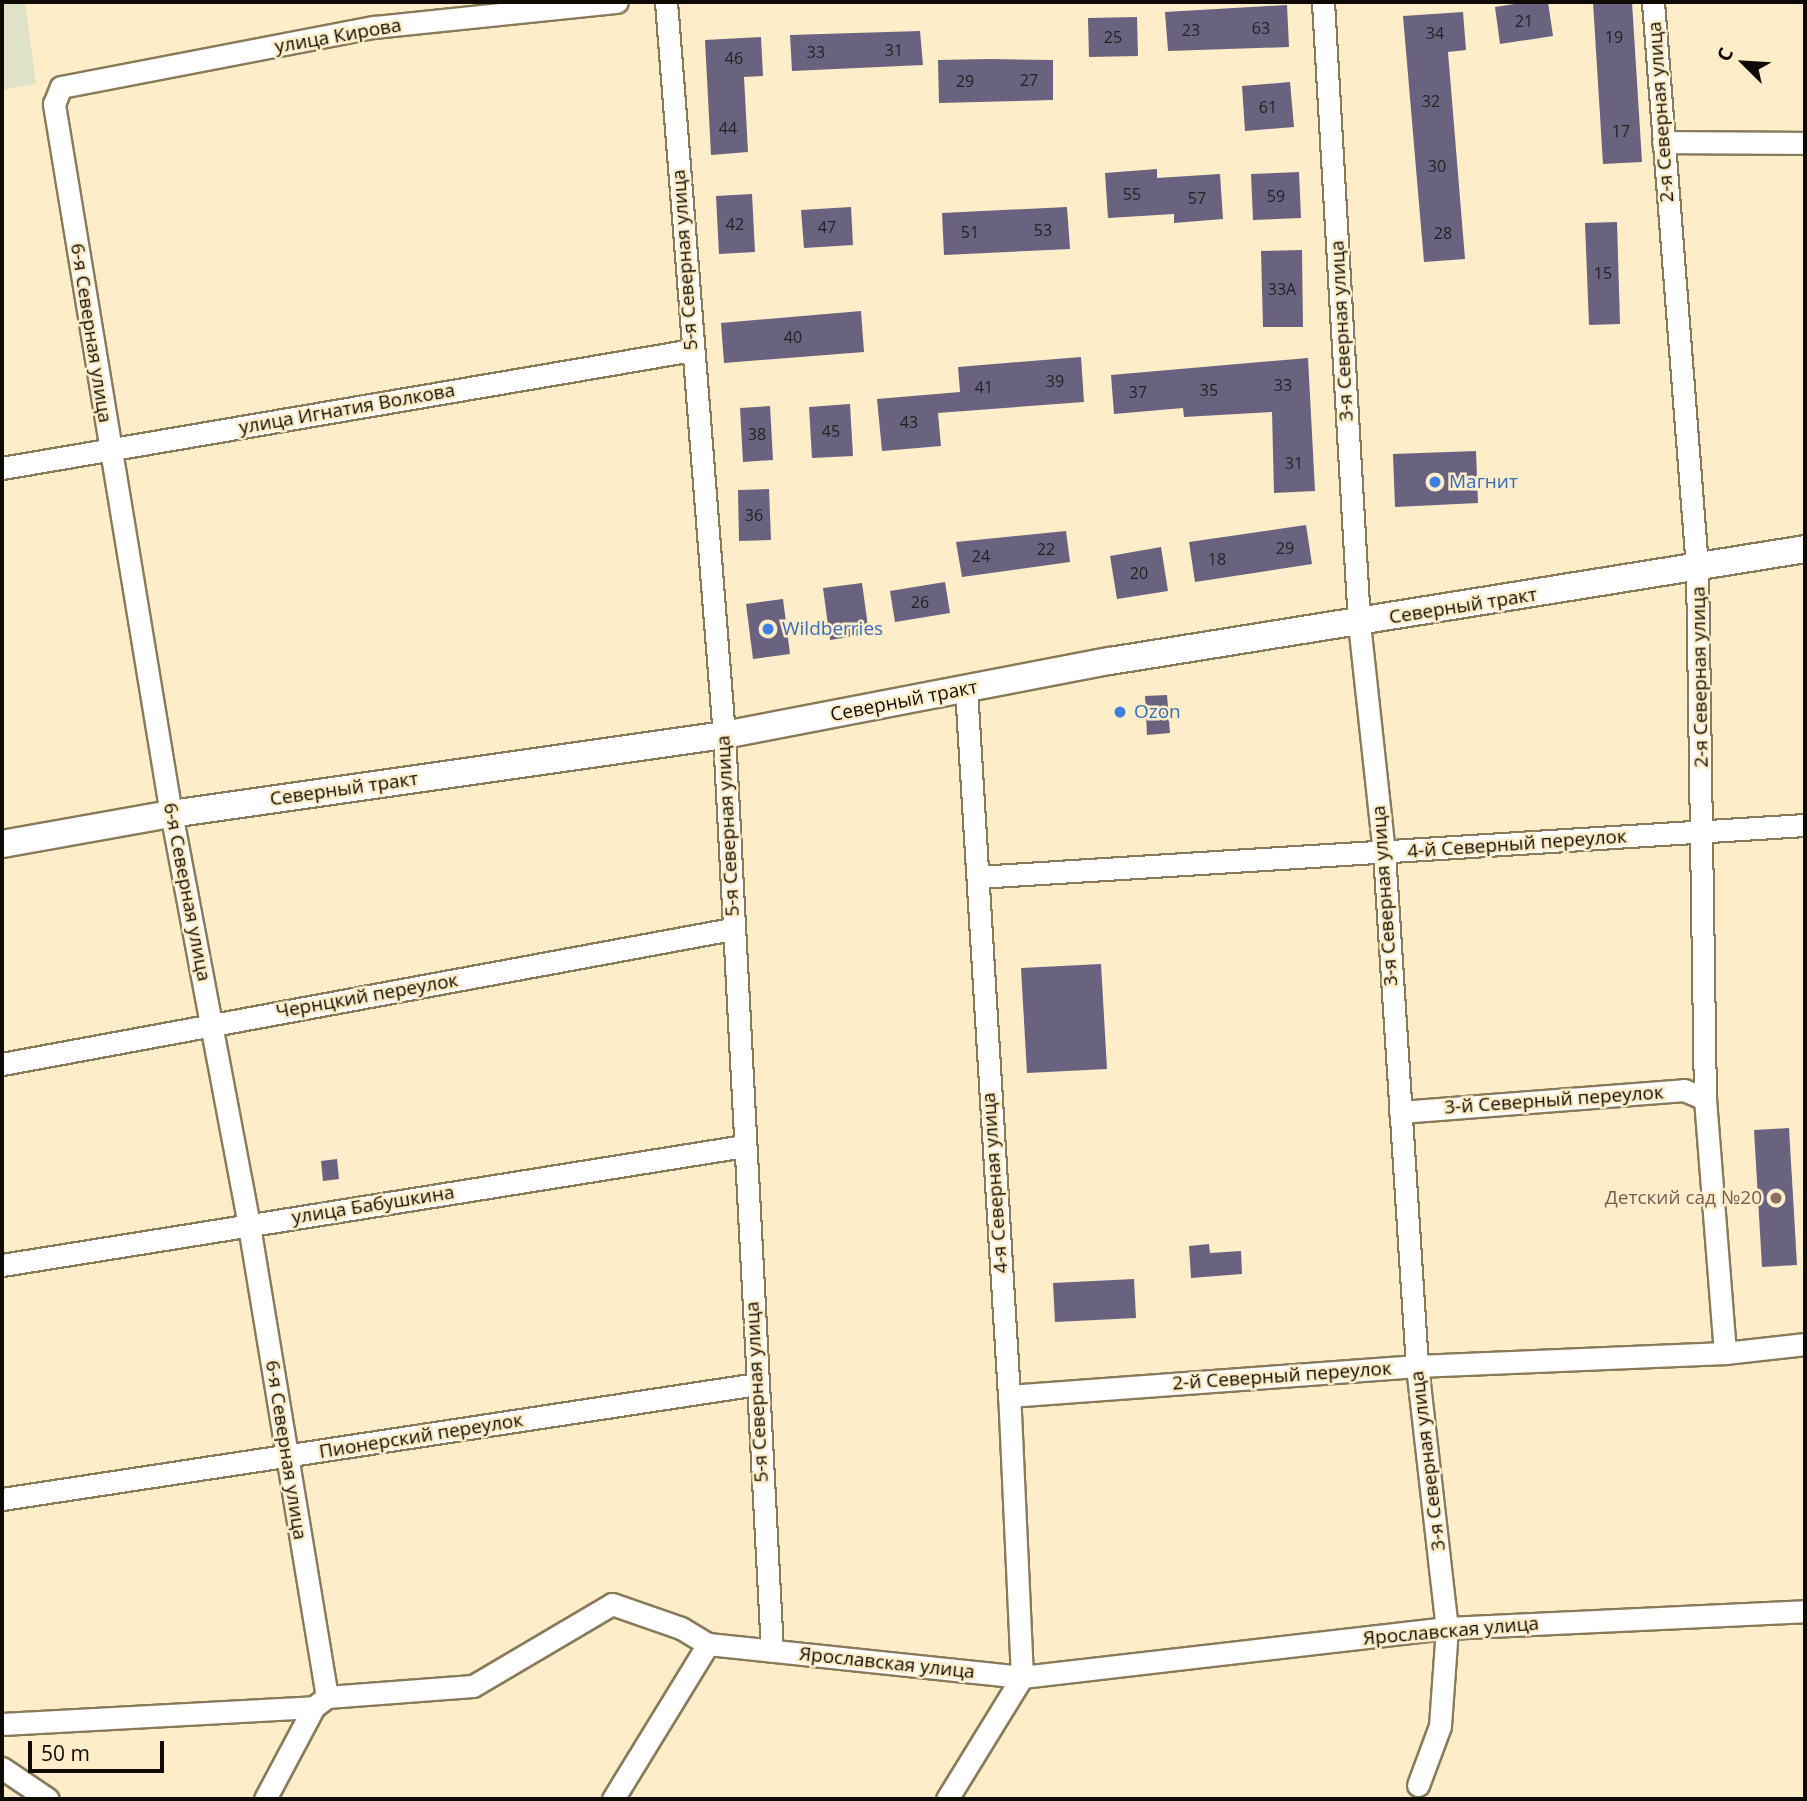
<!DOCTYPE html>
<meta charset="utf-8">
<style>
body{margin:0}
#map{position:relative;width:1807px;height:1801px;overflow:hidden;background:#fdedc9;font-family:"Open Sans",sans-serif}
div>[style]{position:absolute}
[style*='--x']{left:calc(var(--x)*1px);top:calc(var(--y)*1px);width:calc(var(--w)*1px);rotate:calc(var(--a)*1deg)}
.green>*{inset:0;background:#dfe1c9}
.building>*{inset:0;background:#696380}
.roads{filter:drop-shadow(2px 0 #897a5a) drop-shadow(-2px 0 #897a5a) drop-shadow(0 2px #897a5a) drop-shadow(0 -2px #897a5a)}
.minor>*{height:21px;margin:-10.5px;padding:0 10.5px;transform-origin:10.5px;border-radius:10.5px;background:#fff}
.tertiary>*{height:26px;margin:-13px;padding:0 13px;transform-origin:13px;border-radius:13px;background:#fff}
.dots>*{width:19px;height:19px;translate:-50% -50%;box-sizing:border-box;border:4px solid #fdedc9;border-radius:50%}
span{translate:-50% -50%;white-space:nowrap;text-align:center;line-height:1.15;-webkit-text-stroke:5px #fdedc9;paint-order:stroke}
.number-label{font-size:16px;color:#262122}
.number-label span{-webkit-text-stroke-width:0}
.street-label{font-size:19px;color:#100b02}
.shop-label{font-size:19px;color:#366cbe}
.left{translate:0 -50%;text-align:left}
.education-label{font-size:19px;color:#785e54}
.right{translate:-100% -50%;text-align:right}
.frame{position:absolute;inset:0;border:4px solid #100b02;pointer-events:none}
.north{position:absolute;left:1709px;top:28px;width:70px;height:70px;-webkit-text-stroke:5px #fdedc9;paint-order:stroke;rotate:294deg;font-size:19px;font-weight:700;line-height:28px;text-align:center;color:#100b02}
.north::after{content:'';display:block;margin:auto;width:24px;height:32px;background:#100b02;clip-path:polygon(50% 0,100% 100%,50% 72%,0 100%)}
.scale{position:absolute;left:28px;top:1741px;width:136px;height:32px;box-sizing:border-box;border:4px solid #100b02;border-top:0;padding-left:9px;font-size:21px;line-height:24px;white-space:nowrap;color:#100b02;-webkit-text-stroke:5px #fdedc9;paint-order:stroke}
</style>
<div id="map">
<div class="green">
<i style="clip-path:polygon(2px 2px,25px 2px,36px 84px,2px 90px)"></i>
</div>
<div class="building">
<i style="clip-path:polygon(1527px 2px,1548px 2px,1553px 36px,1500px 44px,1495px 7px)"></i>
<i style="clip-path:polygon(1593px 2px,1632px 2px,1642px 162px,1603px 164px)"></i>
<i style="clip-path:polygon(1287px 5px,1289px 47px,1168px 51px,1165px 12px)"></i>
<i style="clip-path:polygon(1463px 12px,1466px 50px,1448px 52px,1465px 259px,1424px 262px,1403px 16px)"></i>
<i style="clip-path:polygon(1137px 17px,1138px 56px,1089px 57px,1088px 18px)"></i>
<i style="clip-path:polygon(920px 31px,923px 65px,792px 71px,790px 35px)"></i>
<i style="clip-path:polygon(761px 37px,763px 76px,744px 77px,748px 152px,711px 155px,705px 40px)"></i>
<i style="clip-path:polygon(990px 59px,1053px 60px,1053px 100px,939px 103px,938px 60px)"></i>
<i style="clip-path:polygon(1290px 82px,1294px 127px,1245px 131px,1242px 86px)"></i>
<i style="clip-path:polygon(1157px 169px,1157px 178px,1220px 174px,1223px 219px,1174px 223px,1174px 214px,1108px 218px,1105px 173px)"></i>
<i style="clip-path:polygon(1299px 172px,1301px 218px,1253px 220px,1251px 174px)"></i>
<i style="clip-path:polygon(752px 194px,755px 252px,719px 254px,716px 196px)"></i>
<i style="clip-path:polygon(851px 207px,853px 245px,804px 248px,801px 210px)"></i>
<i style="clip-path:polygon(1067px 207px,1070px 249px,944px 255px,942px 213px)"></i>
<i style="clip-path:polygon(1617px 222px,1620px 324px,1589px 325px,1585px 223px)"></i>
<i style="clip-path:polygon(1302px 250px,1303px 327px,1263px 327px,1261px 251px)"></i>
<i style="clip-path:polygon(861px 311px,864px 352px,724px 363px,721px 323px)"></i>
<i style="clip-path:polygon(1081px 357px,1084px 402px,938px 413px,941px 446px,882px 451px,877px 399px,960px 392px,958px 367px)"></i>
<i style="clip-path:polygon(1308px 358px,1315px 491px,1274px 493px,1272px 412px,1184px 417px,1183px 408px,1114px 414px,1111px 375px)"></i>
<i style="clip-path:polygon(850px 404px,853px 456px,812px 458px,809px 407px)"></i>
<i style="clip-path:polygon(770px 406px,773px 460px,743px 462px,740px 408px)"></i>
<i style="clip-path:polygon(1476px 451px,1478px 503px,1395px 507px,1393px 454px)"></i>
<i style="clip-path:polygon(769px 489px,771px 540px,739px 541px,738px 490px)"></i>
<i style="clip-path:polygon(1306px 525px,1312px 564px,1195px 582px,1189px 542px)"></i>
<i style="clip-path:polygon(1066px 531px,1070px 562px,962px 577px,956px 542px)"></i>
<i style="clip-path:polygon(1161px 547px,1168px 591px,1117px 599px,1110px 556px)"></i>
<i style="clip-path:polygon(945px 582px,950px 613px,895px 622px,890px 591px)"></i>
<i style="clip-path:polygon(862px 583px,869px 634px,830px 640px,823px 588px)"></i>
<i style="clip-path:polygon(783px 599px,790px 654px,753px 659px,746px 604px)"></i>
<i style="clip-path:polygon(1167px 695px,1170px 733px,1147px 735px,1145px 696px)"></i>
<i style="clip-path:polygon(1101px 964px,1107px 1069px,1027px 1073px,1021px 968px)"></i>
<i style="clip-path:polygon(1789px 1128px,1797px 1265px,1762px 1267px,1754px 1130px)"></i>
<i style="clip-path:polygon(337px 1159px,339px 1179px,323px 1181px,321px 1161px)"></i>
<i style="clip-path:polygon(1209px 1244px,1210px 1253px,1241px 1251px,1242px 1274px,1191px 1278px,1189px 1246px)"></i>
<i style="clip-path:polygon(1134px 1279px,1136px 1318px,1055px 1322px,1053px 1283px)"></i>
</div>
<div class="roads">
<div class="minor">
<i style="--x:666;--y:2;--w:735;--a:85.48"></i>
<i style="--x:724;--y:735;--w:917;--a:87"></i>
<i style="--x:1323;--y:2;--w:622;--a:86.68"></i>
<i style="--x:1359;--y:623;--w:231;--a:83.8"></i>
<i style="--x:1384;--y:853;--w:514;--a:86.32"></i>
<i style="--x:1417;--y:1366;--w:264;--a:83.5"></i>
<i style="--x:1447;--y:1628;--w:98;--a:94.1"></i>
<i style="--x:1440;--y:1726;--w:63;--a:110.4"></i>
<i style="--x:1653;--y:2;--w:568;--a:85.55"></i>
<i style="--x:1697;--y:568;--w:531;--a:89.14"></i>
<i style="--x:1705;--y:1099;--w:255;--a:85.5"></i>
<i style="--x:1663;--y:142;--w:142;--a:0.4"></i>
<i style="--x:2;--y:468;--w:700;--a:-9.7"></i>
<i style="--x:978;--y:877;--w:829;--a:-3.6"></i>
<i style="--x:2;--y:1064;--w:742;--a:-10.48"></i>
<i style="--x:1400;--y:1112;--w:285;--a:-4.4"></i>
<i style="--x:1684;--y:1090;--w:23;--a:23"></i>
<i style="--x:2;--y:1265;--w:751;--a:-9.11"></i>
<i style="--x:1009;--y:1396;--w:409;--a:-4.2"></i>
<i style="--x:1417;--y:1366;--w:308;--a:-2.4"></i>
<i style="--x:1725;--y:1353;--w:81;--a:-6.4"></i>
<i style="--x:2;--y:1499;--w:764;--a:-8.66"></i>
<i style="--x:327;--y:1697;--w:478;--a:-99.4"></i>
<i style="--x:249;--y:1225;--w:418;--a:-100.7"></i>
<i style="--x:171;--y:814;--w:720;--a:-99.36"></i>
<i style="--x:54;--y:104;--w:18;--a:-68"></i>
<i style="--x:61;--y:87;--w:319;--a:-10.9"></i>
<i style="--x:374;--y:27;--w:244;--a:-5.9"></i>
<i style="--x:2;--y:1724;--w:312;--a:-3.1"></i>
<i style="--x:314;--y:1707;--w:16;--a:-38"></i>
<i style="--x:327;--y:1697;--w:146;--a:-4.3"></i>
<i style="--x:473;--y:1686;--w:161;--a:-30.5"></i>
<i style="--x:612;--y:1604;--w:73;--a:19.2"></i>
<i style="--x:681;--y:1628;--w:31;--a:31"></i>
<i style="--x:708;--y:1644;--w:316;--a:6"></i>
<i style="--x:1022;--y:1677;--w:428;--a:-6.6"></i>
<i style="--x:1447;--y:1628;--w:358;--a:-2.7"></i>
<i style="--x:2;--y:1768;--w:55;--a:34"></i>
<i style="--x:265;--y:1799;--w:104;--a:-62"></i>
<i style="--x:613;--y:1799;--w:182;--a:-58.5"></i>
<i style="--x:947;--y:1799;--w:143;--a:-58.4"></i>
<i style="--x:1022;--y:1677;--w:281;--a:-92.6"></i>
<i style="--x:1009;--y:1396;--w:708;--a:-93.48"></i>
</div>
<div class="tertiary">
<i style="--x:2;--y:844;--w:172;--a:-10.1"></i>
<i style="--x:171;--y:814;--w:559;--a:-8.13"></i>
<i style="--x:724;--y:735;--w:393;--a:-10.9"></i>
<i style="--x:1110;--y:661;--w:704;--a:-9.15"></i>
</div>
</div>
<div class="dots">
<i style="left:1435px;top:482px;background:#3f7fe0"></i>
<i style="left:768px;top:629px;background:#3f7fe0"></i>
<i style="left:1120px;top:712px;background:#3f7fe0"></i>
<i style="left:1776px;top:1198px;background:#8d6e63"></i>
</div>
<div class="number-label">
<span style="left:1524px;top:21px">21</span>
<span style="left:1261px;top:28px">63</span>
<span style="left:1191px;top:30px">23</span>
<span style="left:1435px;top:33px">34</span>
<span style="left:1113px;top:37px">25</span>
<span style="left:1614px;top:37px">19</span>
<span style="left:894px;top:50px">31</span>
<span style="left:816px;top:52px">33</span>
<span style="left:734px;top:58px">46</span>
<span style="left:1029px;top:80px">27</span>
<span style="left:965px;top:81px">29</span>
<span style="left:1431px;top:101px">32</span>
<span style="left:1268px;top:107px">61</span>
<span style="left:728px;top:128px">44</span>
<span style="left:1621px;top:131px">17</span>
<span style="left:1437px;top:166px">30</span>
<span style="left:1132px;top:194px">55</span>
<span style="left:1276px;top:196px">59</span>
<span style="left:1197px;top:198px">57</span>
<span style="left:735px;top:224px">42</span>
<span style="left:827px;top:227px">47</span>
<span style="left:1043px;top:230px">53</span>
<span style="left:970px;top:232px">51</span>
<span style="left:1443px;top:233px">28</span>
<span style="left:1603px;top:273px">15</span>
<span style="left:1282px;top:289px">33А</span>
<span style="left:793px;top:337px">40</span>
<span style="left:1055px;top:381px">39</span>
<span style="left:1283px;top:385px">33</span>
<span style="left:984px;top:387px">41</span>
<span style="left:1209px;top:390px">35</span>
<span style="left:1138px;top:392px">37</span>
<span style="left:909px;top:422px">43</span>
<span style="left:831px;top:431px">45</span>
<span style="left:757px;top:434px">38</span>
<span style="left:1294px;top:463px">31</span>
<span style="left:754px;top:515px">36</span>
<span style="left:1285px;top:548px">29</span>
<span style="left:1046px;top:549px">22</span>
<span style="left:981px;top:556px">24</span>
<span style="left:1217px;top:559px">18</span>
<span style="left:1139px;top:573px">20</span>
<span style="left:920px;top:602px">26</span>
</div>
<div class="street-label">
<span style="left:338px;top:36px;rotate:-10deg">улица Кирова</span>
<span style="left:1661px;top:112px;rotate:-94deg">2-я Северная улица</span>
<span style="left:685px;top:260px;rotate:-94deg">5-я Северная улица</span>
<span style="left:1342px;top:331px;rotate:-93deg">3-я Северная улица</span>
<span style="left:91px;top:333px;rotate:81deg">6-я Северная улица</span>
<span style="left:347px;top:409px;rotate:-10deg">улица Игнатия Волкова</span>
<span style="left:1463px;top:606px;rotate:-9deg">Северный тракт</span>
<span style="left:1700px;top:677px;rotate:-91deg">2-я Северная улица</span>
<span style="left:904px;top:701px;rotate:-11deg">Северный тракт</span>
<span style="left:344px;top:789px;rotate:-8deg">Северный тракт</span>
<span style="left:728px;top:826px;rotate:-93deg">5-я Северная улица</span>
<span style="left:1517px;top:844px;rotate:-4deg">4-й Северный переулок</span>
<span style="left:187px;top:892px;rotate:79deg">6-я Северная улица</span>
<span style="left:1385px;top:896px;rotate:-94deg">3-я Северная улица</span>
<span style="left:367px;top:996px;rotate:-10deg">Чернцкий переулок</span>
<span style="left:1554px;top:1100px;rotate:-4deg">3-й Северный переулок</span>
<span style="left:995px;top:1183px;rotate:-94deg">4-я Северная улица</span>
<span style="left:373px;top:1205px;rotate:-9deg">улица Бабушкина</span>
<span style="left:1282px;top:1376px;rotate:-4deg">2-й Северный переулок</span>
<span style="left:757px;top:1392px;rotate:-93deg">5-я Северная улица</span>
<span style="left:421px;top:1436px;rotate:-9deg">Пионерский переулок</span>
<span style="left:286px;top:1450px;rotate:81deg">6-я Северная улица</span>
<span style="left:1428px;top:1461px;rotate:-97deg">3-я Северная улица</span>
<span style="left:1451px;top:1631px;rotate:-5deg">Ярославская улица</span>
<span style="left:887px;top:1663px;rotate:6deg">Ярославская улица</span>
</div>
<div class="shop-label">
<span class="left" style="left:1449px;top:482px">Магнит</span>
<span class="left" style="left:782px;top:629px">Wildberries</span>
<span class="left" style="left:1134px;top:712px">Ozon</span>
</div>
<div class="education-label">
<span class="right" style="left:1762px;top:1198px">Детский сад №20</span>
</div>
<div class="frame"></div>
<div class="north">С</div>
<div class="scale">50 m</div>
</div>
